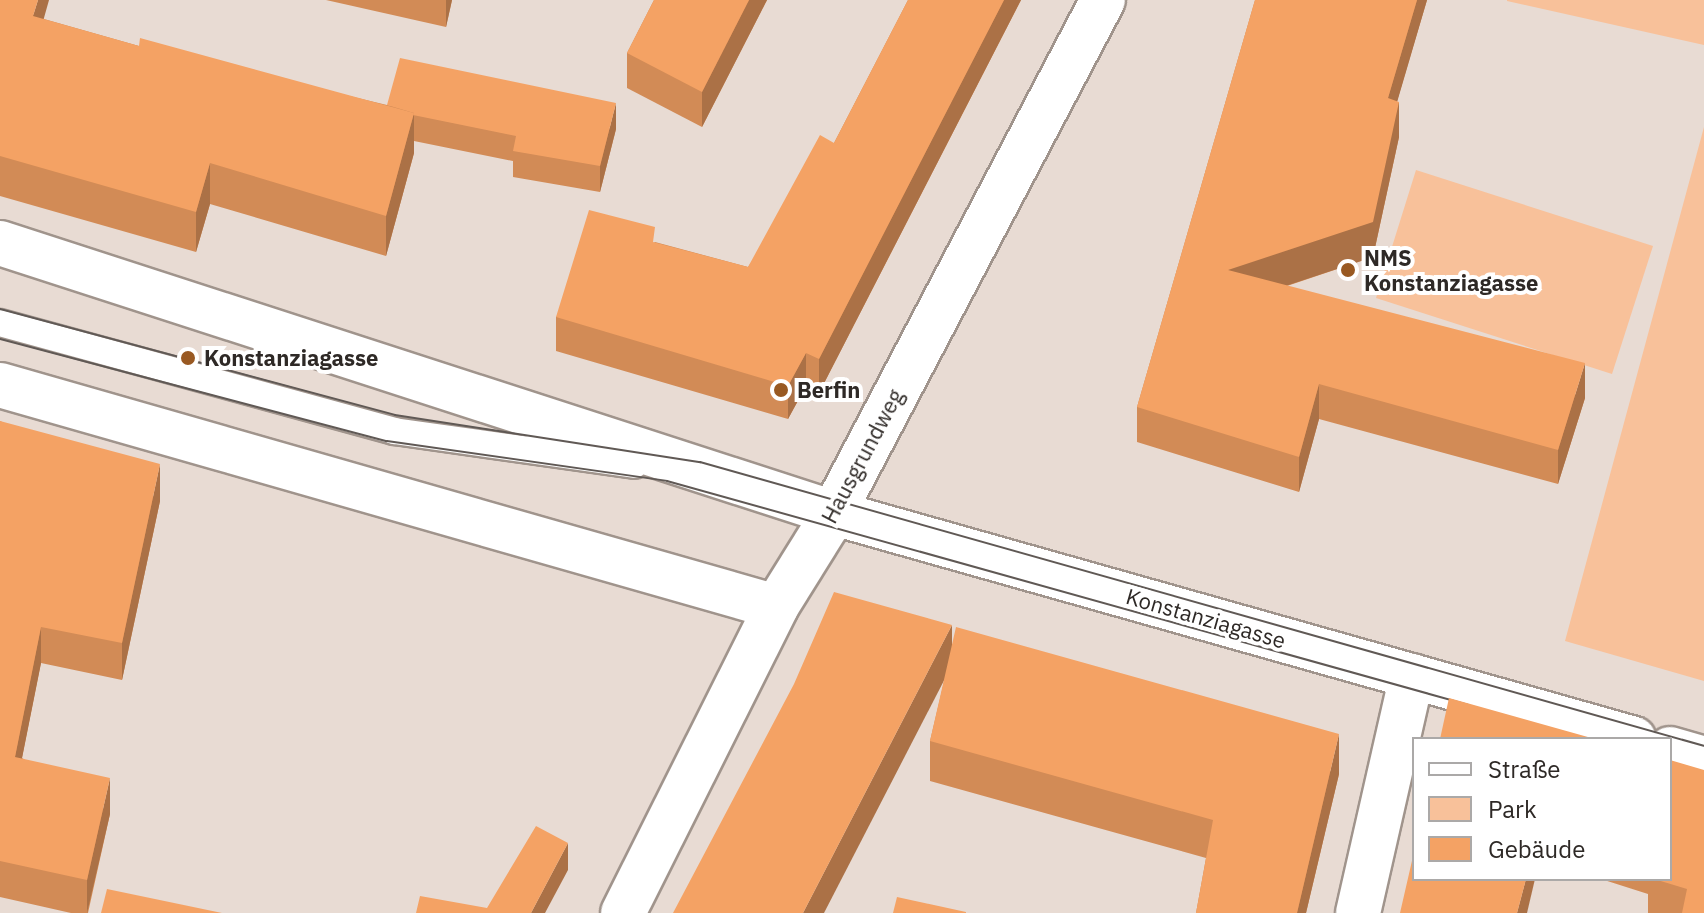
<!DOCTYPE html>
<meta charset="utf-8">
<style>
body{margin:0}
#map{position:relative;width:1704px;height:913px;overflow:hidden;background:#e8dbd3;font-family:"IBM Plex Sans",sans-serif}
div>[style]{position:absolute}
[style*='--x']{left:calc(var(--x)*1px);top:calc(var(--y)*1px);width:calc(var(--w)*1px);rotate:calc(var(--a)*1deg)}
.green>*{inset:0;background:#f8c19a}
.roads{filter:drop-shadow(2px 0 #a0948c) drop-shadow(-2px 0 #a0948c) drop-shadow(0 2px #a0948c) drop-shadow(0 -2px #a0948c)}
.lane>*{height:26px;margin:-13px;padding:0 13px;transform-origin:13px;border-radius:13px;background:#fff}
.street>*{height:44px;margin:-22px;padding:0 22px;transform-origin:22px;border-radius:22px;background:#fff}
.tram>*{height:2px;margin:-1px;padding:0 1px;transform-origin:1px;border-radius:1px;background:#605955}
.wall>*{inset:0;background:#d28b56}
.shaded-wall>*{inset:0;background:#ab7146}
.building>*{inset:0;background:#f4a264}
.dots>*{width:22px;height:22px;translate:-50% -50%;box-sizing:border-box;border:4px solid #fff;border-radius:50%}
span{translate:-50% -50%;white-space:nowrap;text-align:center;line-height:1.15;-webkit-text-stroke:8px #fff;paint-order:stroke}
.poi-label{font-size:22px;color:#2e2926;font-weight:700}
.left{translate:0 -50%;text-align:left}
.street-label{font-size:22px;color:#2e2926}
.legend{position:absolute;left:1412px;top:737px;width:260px;height:144px;box-sizing:border-box;background:#fff;border:2px solid #aba9a8;margin:0;padding:10px 14px;list-style:none;font-size:24px;color:#2e2926}
.legend li{display:flex;align-items:center;gap:16px;height:40px}
.legend b{width:40px;border:2px solid #aba9a8}
</style>
<div id="map">
<div class="green">
<i style="clip-path:polygon(1704px 0,1704px 45px,1507px 1px,1507px 0)"></i>
<i style="clip-path:polygon(1704px 127px,1704px 681px,1565px 641px)"></i>
<i style="clip-path:polygon(1416px 170px,1653px 246px,1612px 374px,1376px 298px)"></i>
</div>
<div class="roads">
<div class="lane">
<i style="--x:0;--y:323;--w:409;--a:15.3"></i>
<i style="--x:394;--y:431;--w:243;--a:8"></i>
</div>
<div class="street">
<i style="--x:0;--y:243;--w:877;--a:17.94"></i>
<i style="--x:834;--y:513;--w:831;--a:15.77"></i>
<i style="--x:0;--y:385;--w:807;--a:15.96"></i>
<i style="--x:1670;--y:749;--w:35;--a:16"></i>
<i style="--x:623;--y:913;--w:342;--a:-63.4"></i>
<i style="--x:776;--y:607;--w:97;--a:-58.1"></i>
<i style="--x:827;--y:525;--w:593;--a:-62.27"></i>
<i style="--x:1358;--y:913;--w:243;--a:-77.2"></i>
</div>
</div>
<div class="tram">
<i style="--x:0;--y:309;--w:409;--a:15"></i>
<i style="--x:395;--y:415;--w:309;--a:8.8"></i>
<i style="--x:700;--y:462;--w:1043;--a:15.79"></i>
<i style="--x:0;--y:339;--w:400;--a:14.8"></i>
<i style="--x:387;--y:441;--w:283;--a:8.1"></i>
<i style="--x:667;--y:481;--w:833;--a:15.61"></i>
</div>
<div class="wall">
<i style="clip-path:polygon(0 0,44px 19px,139px 46px,387px 105px,616px 129px,600px 192px,513px 177px,513px 161px,414px 141px,414px 153px,386px 256px,210px 204px,196px 252px,0 196px)"></i>
<i style="clip-path:polygon(326px 0,452px 0,446px 27px)"></i>
<i style="clip-path:polygon(654px 0,767px 0,702px 127px,627px 88px,627px 53px)"></i>
<i style="clip-path:polygon(908px 0,1021px 0,819px 393px,806px 386px,788px 419px,556px 351px,556px 317px,655px 242px,748px 267px,834px 143px)"></i>
<i style="clip-path:polygon(1255px 0,1427px 0,1397px 101px,1399px 137px,1373px 257px,1287px 286px,1585px 398px,1558px 484px,1319px 419px,1299px 492px,1137px 442px,1137px 407px)"></i>
<i style="clip-path:polygon(0 421px,160px 501px,122px 680px,41px 663px,22px 758px,110px 814px,88px 913px,71px 913px,0 897px)"></i>
<i style="clip-path:polygon(952px 648px,1339px 774px,1306px 913px,1196px 913px,1206px 858px,930px 781px,930px 741px)"></i>
<i style="clip-path:polygon(1704px 770px,1704px 913px,1648px 913px,1648px 894px,1601px 879px,1670px 879px)"></i>
</div>
<div class="shaded-wall">
<i style="clip-path:polygon(38px 0,49px 0,33px 57px,33px 16px)"></i>
<i style="clip-path:polygon(446px 0,452px 0,446px 27px)"></i>
<i style="clip-path:polygon(749px 0,767px 0,702px 127px,702px 92px)"></i>
<i style="clip-path:polygon(1004px 0,1021px 0,819px 393px,819px 359px)"></i>
<i style="clip-path:polygon(1417px 0,1427px 0,1388px 133px,1388px 98px)"></i>
<i style="clip-path:polygon(1399px 102px,1399px 137px,1373px 257px,1228px 305px,1228px 270px)"></i>
<i style="clip-path:polygon(616px 103px,616px 129px,600px 192px,600px 166px)"></i>
<i style="clip-path:polygon(414px 113px,414px 153px,386px 256px,386px 216px)"></i>
<i style="clip-path:polygon(210px 163px,210px 204px,196px 252px,196px 212px)"></i>
<i style="clip-path:polygon(806px 353px,806px 386px,788px 419px,788px 386px)"></i>
<i style="clip-path:polygon(1585px 363px,1585px 398px,1558px 484px,1558px 450px)"></i>
<i style="clip-path:polygon(1319px 384px,1319px 419px,1299px 492px,1299px 457px)"></i>
<i style="clip-path:polygon(160px 464px,160px 501px,122px 680px,122px 643px)"></i>
<i style="clip-path:polygon(952px 625px,952px 665px,824px 913px,803px 913px)"></i>
<i style="clip-path:polygon(41px 627px,41px 663px,15px 793px,15px 757px)"></i>
<i style="clip-path:polygon(1339px 734px,1339px 774px,1306px 913px,1297px 913px)"></i>
<i style="clip-path:polygon(110px 778px,110px 814px,87px 913px,87px 880px)"></i>
<i style="clip-path:polygon(568px 843px,568px 870px,545px 913px,531px 913px)"></i>
<i style="clip-path:polygon(1526px 879px,1535px 879px,1527px 913px,1517px 913px)"></i>
</div>
<div class="building">
<i style="clip-path:polygon(0 0,38px 0,33px 16px,139px 46px,140px 38px,414px 113px,386px 216px,210px 163px,196px 212px,0 156px)"></i>
<i style="clip-path:polygon(654px 0,749px 0,702px 92px,627px 53px)"></i>
<i style="clip-path:polygon(908px 0,1004px 0,819px 359px,806px 353px,788px 386px,556px 317px,589px 210px,655px 227px,653px 242px,748px 267px,820px 135px,834px 143px)"></i>
<i style="clip-path:polygon(1255px 0,1417px 0,1388px 98px,1399px 102px,1373px 222px,1228px 270px,1585px 363px,1558px 450px,1319px 384px,1299px 457px,1137px 407px)"></i>
<i style="clip-path:polygon(400px 58px,616px 103px,600px 166px,513px 151px,516px 136px,413px 115px,414px 113px,387px 105px)"></i>
<i style="clip-path:polygon(0 421px,160px 464px,122px 643px,41px 627px,15px 757px,110px 778px,87px 880px,0 861px)"></i>
<i style="clip-path:polygon(834px 592px,952px 625px,803px 913px,673px 913px,794px 684px)"></i>
<i style="clip-path:polygon(956px 627px,1339px 734px,1297px 913px,1196px 913px,1213px 820px,930px 741px)"></i>
<i style="clip-path:polygon(1449px 698px,1595px 739px,1440px 739px)"></i>
<i style="clip-path:polygon(1670px 760px,1704px 770px,1704px 913px,1682px 913px,1687px 889px,1654px 879px,1670px 879px)"></i>
<i style="clip-path:polygon(536px 826px,568px 843px,531px 913px,416px 913px,420px 896px,487px 908px)"></i>
<i style="clip-path:polygon(1414px 852px,1414px 879px,1526px 879px,1517px 913px,1400px 913px)"></i>
<i style="clip-path:polygon(107px 889px,222px 913px,101px 913px)"></i>
<i style="clip-path:polygon(897px 897px,966px 912px,966px 913px,893px 913px)"></i>
</div>
<div class="dots">
<i style="left:1348px;top:270px;background:#995922"></i>
<i style="left:188px;top:358px;background:#995922"></i>
<i style="left:781px;top:390px;background:#995922"></i>
</div>
<div class="poi-label">
<span class="left" style="left:1364px;top:270px">NMS<br>Konstanziagasse</span>
<span class="left" style="left:204px;top:358px">Konstanziagasse</span>
<span class="left" style="left:797px;top:390px">Berfin</span>
</div>
<div class="street-label">
<span style="left:862px;top:456px;rotate:-62deg">Hausgrundweg</span>
<span style="left:1206px;top:618px;rotate:16deg">Konstanziagasse</span>
</div>
<ul class="legend">
<li><b style="height:10px;background:#fff"></b>Straße</li>
<li><b style="height:22px;background:#f8c19a"></b>Park</li>
<li><b style="height:22px;background:#f4a264"></b>Gebäude</li>
</ul>
</div>
